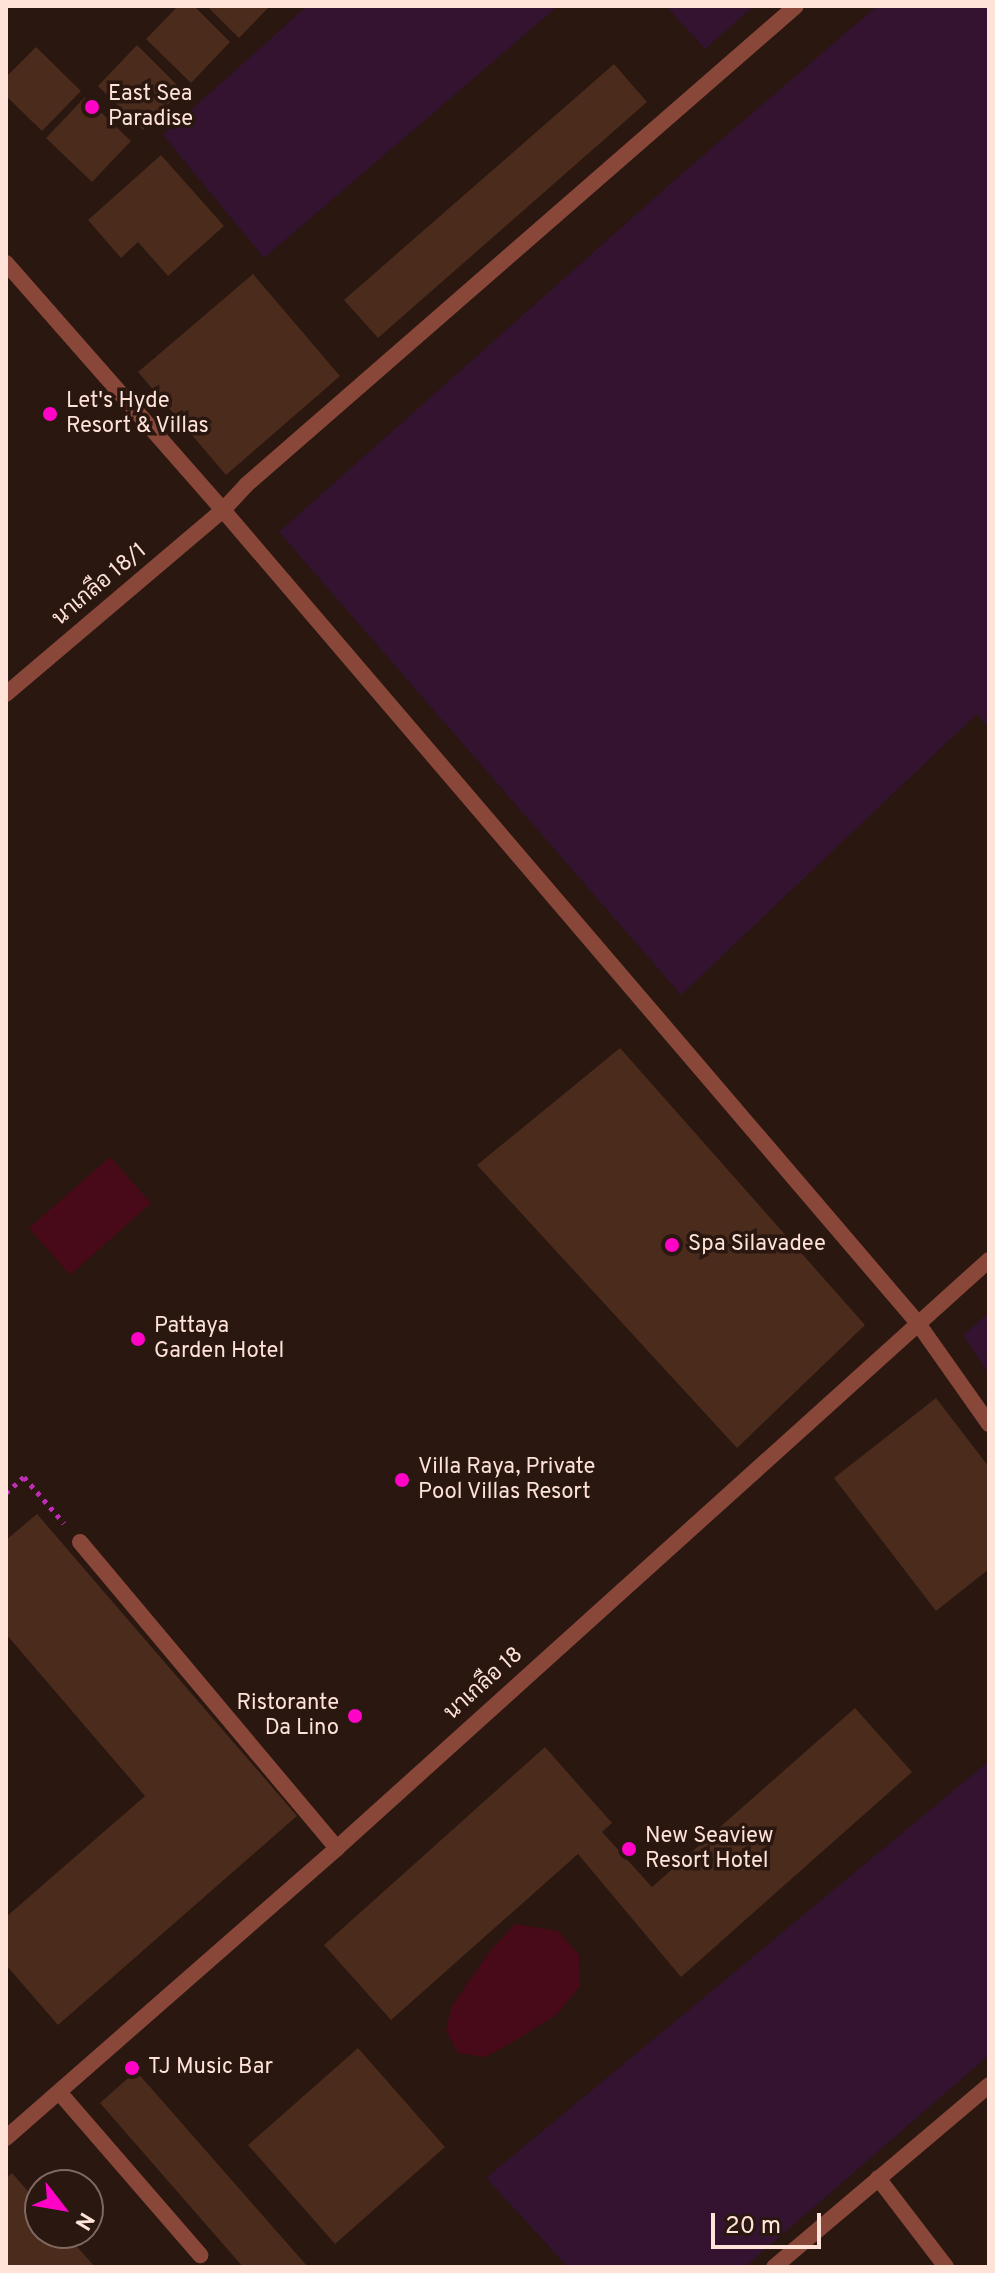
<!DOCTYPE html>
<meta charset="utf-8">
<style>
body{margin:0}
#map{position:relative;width:995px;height:2273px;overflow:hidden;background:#291710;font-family:Overpass,Sarabun,sans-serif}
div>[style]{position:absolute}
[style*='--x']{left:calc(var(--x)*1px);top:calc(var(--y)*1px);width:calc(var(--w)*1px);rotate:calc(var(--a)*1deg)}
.green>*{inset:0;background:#331330}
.water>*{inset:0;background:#480a19}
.building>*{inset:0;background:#4b2b1c}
.path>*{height:5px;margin-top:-2.5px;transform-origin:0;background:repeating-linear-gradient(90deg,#bd2eb4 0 4px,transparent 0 10px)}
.service>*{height:16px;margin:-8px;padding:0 8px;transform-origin:8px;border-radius:8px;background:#89473a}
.minor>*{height:16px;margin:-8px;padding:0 8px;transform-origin:8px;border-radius:8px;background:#89473a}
.dots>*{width:22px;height:22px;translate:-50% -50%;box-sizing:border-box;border:4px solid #291710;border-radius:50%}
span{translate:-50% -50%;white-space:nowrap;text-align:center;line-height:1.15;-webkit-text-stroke:7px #291710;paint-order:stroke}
.poi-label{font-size:22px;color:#ffe2d8}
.left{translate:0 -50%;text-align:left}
.right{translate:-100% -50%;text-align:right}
.street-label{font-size:22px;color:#ffe2d8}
.frame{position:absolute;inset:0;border:8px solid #ffe2d8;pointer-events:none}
.north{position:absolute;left:24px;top:2169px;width:80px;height:80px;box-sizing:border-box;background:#291710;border:2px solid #7f6860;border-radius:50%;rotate:121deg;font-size:22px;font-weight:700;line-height:32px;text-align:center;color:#ffe2d8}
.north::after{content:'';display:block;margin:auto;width:28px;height:36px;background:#ff04c6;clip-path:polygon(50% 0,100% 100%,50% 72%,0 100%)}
.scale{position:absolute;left:711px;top:2213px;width:110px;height:36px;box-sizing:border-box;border:4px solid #ffe2d8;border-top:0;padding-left:10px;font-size:24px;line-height:28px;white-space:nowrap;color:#ffe2d8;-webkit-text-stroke:6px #291710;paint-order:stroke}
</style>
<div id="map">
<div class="green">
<div style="clip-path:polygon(307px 6px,558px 6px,264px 258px,163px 135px)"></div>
<div style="clip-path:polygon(666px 6px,754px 6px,705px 49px)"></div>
<div style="clip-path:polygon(877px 6px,989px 6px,989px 728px,977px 714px,681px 995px,279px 532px,678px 177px)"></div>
<div style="clip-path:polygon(989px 1313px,989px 1374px,963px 1335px)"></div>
<div style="clip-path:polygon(989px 1761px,989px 2055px,745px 2267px,568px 2267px,486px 2178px)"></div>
</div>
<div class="water">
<div style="clip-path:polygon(110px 1157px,151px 1203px,70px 1275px,29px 1228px)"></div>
<div style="clip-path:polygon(515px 1924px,558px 1931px,579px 1955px,580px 1986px,557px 2014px,515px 2041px,485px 2057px,458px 2053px,446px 2030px,452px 2006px,490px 1951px)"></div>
</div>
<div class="building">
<div style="clip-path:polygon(178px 6px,194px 6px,230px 42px,191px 83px,146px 39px)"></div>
<div style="clip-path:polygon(207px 6px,270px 6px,239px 38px)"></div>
<div style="clip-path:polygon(137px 45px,182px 90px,143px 130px,98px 86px)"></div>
<div style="clip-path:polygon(36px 47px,81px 91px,42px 131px,6px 96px,6px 77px)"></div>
<div style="clip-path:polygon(614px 64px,647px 102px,378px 338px,344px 300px)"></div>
<div style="clip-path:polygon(85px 97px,131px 141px,92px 182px,46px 138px)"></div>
<div style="clip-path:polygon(161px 155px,224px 226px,168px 276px,138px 242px,121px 258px,88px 220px)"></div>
<div style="clip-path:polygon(253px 274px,340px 376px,226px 475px,138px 372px)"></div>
<div style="clip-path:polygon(620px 1048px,865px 1325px,737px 1448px,477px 1165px)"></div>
<div style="clip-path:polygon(936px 1398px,989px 1467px,989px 1569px,936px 1611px,834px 1478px)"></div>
<div style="clip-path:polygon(37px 1514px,297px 1816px,58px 2025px,6px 1965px,6px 1917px,145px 1796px,6px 1634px,6px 1540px)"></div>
<div style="clip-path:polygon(855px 1708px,912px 1772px,681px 1977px,578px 1854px,391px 2020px,324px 1945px,545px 1747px,612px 1823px,602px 1832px,652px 1887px)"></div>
<div style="clip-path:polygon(358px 2048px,445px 2147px,335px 2244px,248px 2145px)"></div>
<div style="clip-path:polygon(136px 2071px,308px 2267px,243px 2267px,100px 2103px)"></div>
<div style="clip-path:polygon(12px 2173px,40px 2205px,40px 2233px,65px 2233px,95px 2267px,6px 2267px,6px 2178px)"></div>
</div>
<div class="path">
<div style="--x:6;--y:1493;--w:24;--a:-42"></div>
<div style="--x:24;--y:1477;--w:61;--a:49"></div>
</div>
<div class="service">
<div style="--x:80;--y:1542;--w:400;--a:50"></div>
</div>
<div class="minor">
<div style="--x:6;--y:263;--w:329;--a:48.7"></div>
<div style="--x:223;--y:510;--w:1068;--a:49.48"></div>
<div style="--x:917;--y:1322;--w:125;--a:54.8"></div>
<div style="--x:6;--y:694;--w:285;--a:-40.3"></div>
<div style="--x:223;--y:510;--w:34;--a:-47"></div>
<div style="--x:246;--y:485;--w:729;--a:-41.05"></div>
<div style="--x:59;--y:2092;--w:216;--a:49.1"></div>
<div style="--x:6;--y:2138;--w:440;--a:-41.2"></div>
<div style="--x:337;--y:1848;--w:878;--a:-42.05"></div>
<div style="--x:878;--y:2178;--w:112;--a:52.6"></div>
<div style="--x:774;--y:2267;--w:282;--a:-40.2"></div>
</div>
<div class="dots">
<div style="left:92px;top:107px;background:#ff04c6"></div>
<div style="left:50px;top:414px;background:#ff04c6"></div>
<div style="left:672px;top:1245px;background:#ff04c6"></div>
<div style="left:138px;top:1339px;background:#ff04c6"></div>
<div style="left:402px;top:1480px;background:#ff04c6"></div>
<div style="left:355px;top:1716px;background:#ff04c6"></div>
<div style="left:629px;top:1849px;background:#ff04c6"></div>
<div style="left:132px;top:2068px;background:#ff04c6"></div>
</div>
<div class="poi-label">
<span class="left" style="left:108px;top:107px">East Sea<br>Paradise</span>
<span class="left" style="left:66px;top:414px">Let's Hyde<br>Resort &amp; Villas</span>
<span class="left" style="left:688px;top:1245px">Spa Silavadee</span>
<span class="left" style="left:154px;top:1339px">Pattaya<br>Garden Hotel</span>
<span class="left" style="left:418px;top:1480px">Villa Raya, Private<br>Pool Villas Resort</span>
<span class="right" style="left:339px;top:1716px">Ristorante<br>Da Lino</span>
<span class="left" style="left:645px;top:1849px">New Seaview<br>Resort Hotel</span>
<span class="left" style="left:148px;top:2068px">TJ Music Bar</span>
</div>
<div class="street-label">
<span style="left:100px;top:585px;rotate:-40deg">นาเกลือ 18/1</span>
<span style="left:484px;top:1684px;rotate:-42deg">นาเกลือ 18</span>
</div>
<div class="frame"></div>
<div class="north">N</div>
<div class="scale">20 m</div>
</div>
